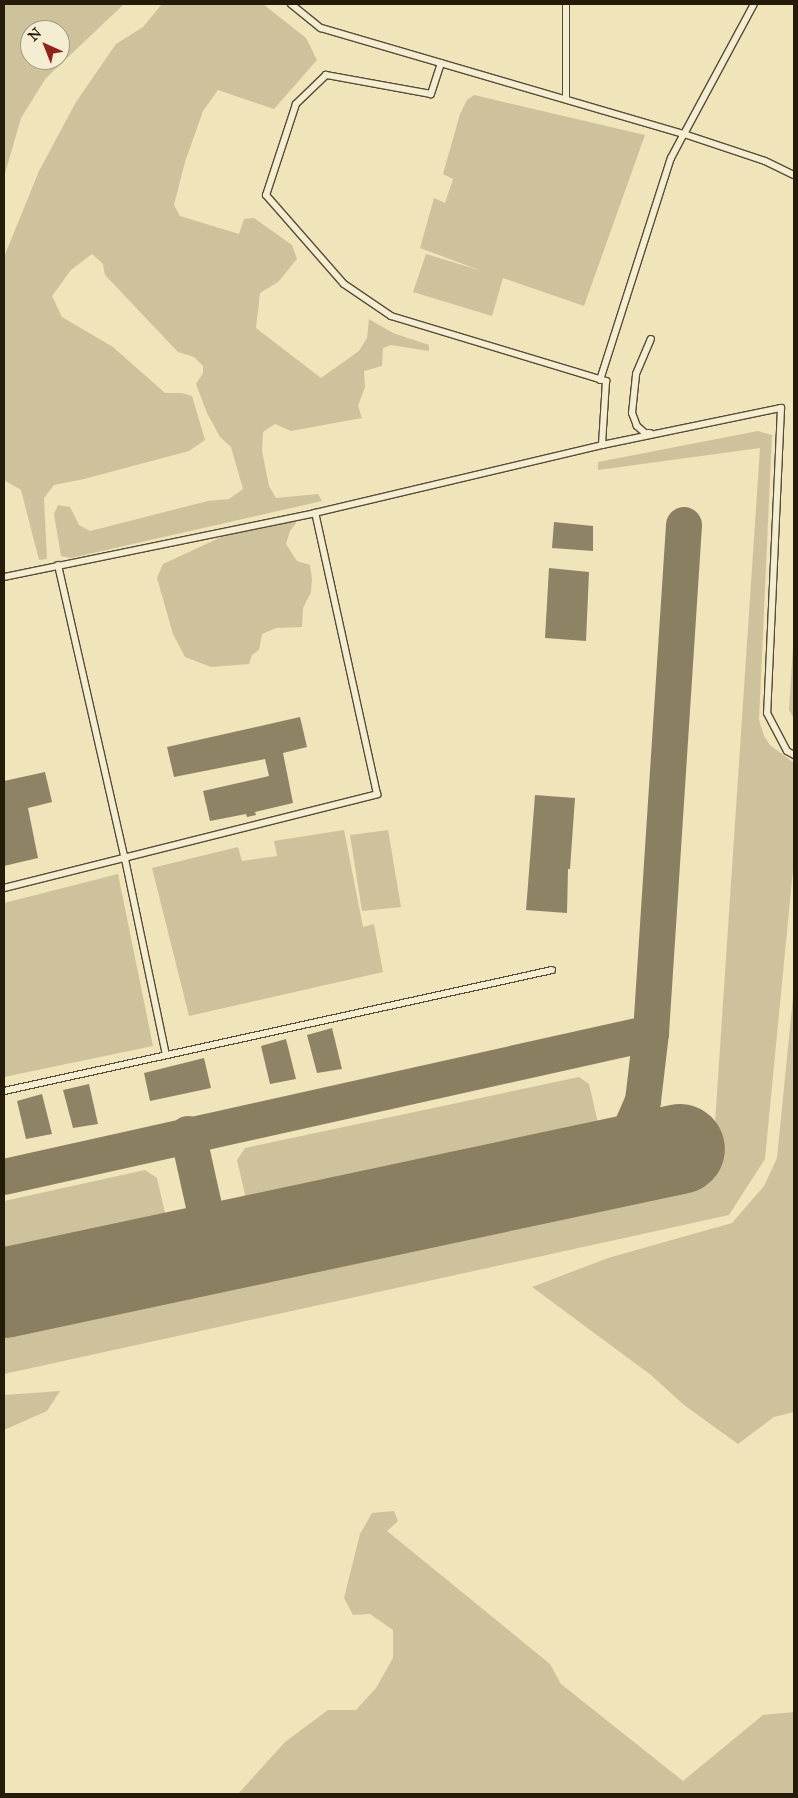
<!DOCTYPE html>
<style>
body{margin:0}
#map{position:relative;width:798px;height:1798px;overflow:hidden;background:#f0e4ba;font-family:"IM FELL Great Primer",serif}
div>[style]{position:absolute}
[style*='--x']{left:calc(var(--x)*1px);top:calc(var(--y)*1px);width:calc(var(--w)*1px);rotate:calc(var(--a)*1deg)}
.green>*{inset:0;background:#cec29c}
.taxiway>*{height:36px;margin:-18px;padding:0 18px;transform-origin:18px;border-radius:18px;background:#8b7f62}
.runway>*{height:90px;margin:-45px;padding:0 45px;transform-origin:45px;border-radius:45px;background:#8b7f62}
.building>*{inset:0;background:#8f8366}
.roads{filter:drop-shadow(1px 0 #584c37) drop-shadow(-1px 0 #584c37) drop-shadow(0 1px #584c37) drop-shadow(0 -1px #584c37)}
.lane>*{height:6px;margin:-3px;padding:0 3px;transform-origin:3px;border-radius:3px;background:#f5edd2}
span{translate:-50% -50%;white-space:nowrap;text-align:center;line-height:1.15;-webkit-text-stroke:4.5px #f5edd2;paint-order:stroke}
.frame{position:absolute;inset:0;border:5px solid #261a0b;pointer-events:none}
.north{position:absolute;left:20px;top:20px;width:50px;height:50px;box-sizing:border-box;background:#f5edd2;border:1px solid #a29982;border-radius:50%;rotate:316deg;font-size:14px;font-weight:700;line-height:20px;text-align:center;color:#261a0b}
.north::after{content:'';display:block;margin:auto;width:18px;height:22px;background:#8f2418;clip-path:polygon(50% 0,100% 100%,50% 72%,0 100%)}
</style>
<div id="map">
<div class="green">
<div style="clip-path:polygon(evenodd,4px 4px,124px 4px,46px 78px,21px 118px,4px 177px,4px 4px,30px 30px,60px 30px,60px 60px,30px 60px,30px 30px)"></div>
<div style="clip-path:polygon(162px 4px,263px 4px,306px 38px,317px 60px,274px 109px,218px 90px,203px 111px,185px 162px,174px 205px,180px 216px,239px 234px,244px 219px,254px 218px,292px 245px,297px 259px,278px 282px,260px 293px,256px 328px,321px 378px,359px 351px,367px 338px,369px 319px,393px 333px,429px 345px,429px 351px,391px 345px,383px 348px,382px 366px,364px 371px,365px 387px,358px 406px,362px 418px,291px 431px,275px 424px,263px 432px,262px 451px,269px 486px,276px 498px,318px 494px,322px 501px,71px 558px,61px 556px,54px 514px,58px 505px,70px 507px,79px 525px,90px 531px,208px 501px,229px 499px,243px 489px,231px 447px,220px 437px,207px 413px,196px 384px,203px 373px,203px 366px,194px 357px,178px 352px,105px 275px,103px 264px,92px 254px,71px 270px,52px 296px,62px 317px,113px 347px,165px 393px,182px 393px,192px 396px,205px 440px,189px 451px,84px 479px,54px 485px,44px 498px,47px 559px,39px 560px,21px 490px,4px 480px,4px 257px,39px 171px,76px 102px,116px 44px,143px 27px)"></div>
<div style="clip-path:polygon(474px 95px,645px 135px,584px 306px,503px 278px,492px 316px,413px 292px,426px 254px,482px 271px,420px 248px,434px 198px,445px 203px,453px 179px,443px 174px,460px 114px,467px 100px)"></div>
<div style="clip-path:polygon(758px 431px,772px 435px,759px 720px,764px 736px,770px 745px,794px 763px,794px 859px,765px 1159px,729px 1215px,4px 1374px,4px 1324px,712px 1168px,760px 448px,598px 470px,598px 462px)"></div>
<div style="clip-path:polygon(292px 517px,296px 523px,290px 531px,286px 544px,297px 561px,310px 565px,312px 579px,311px 592px,303px 608px,302px 627px,276px 628px,262px 634px,259px 650px,252px 655px,249px 664px,211px 667px,185px 657px,173px 634px,157px 578px,163px 564px,230px 533px)"></div>
<div style="clip-path:polygon(794px 632px,794px 719px,789px 710px)"></div>
<div style="clip-path:polygon(344px 830px,363px 927px,374px 924px,383px 972px,189px 1016px,152px 868px,238px 847px,242px 861px,277px 856px,274px 841px)"></div>
<div style="clip-path:polygon(388px 830px,401px 907px,362px 911px,350px 835px)"></div>
<div style="clip-path:polygon(118px 874px,153px 1046px,4px 1077px,4px 903px)"></div>
<div style="clip-path:polygon(794px 987px,794px 1412px,774px 1417px,738px 1444px,684px 1405px,651px 1375px,532px 1287px,608px 1258px,732px 1223px,764px 1186px,777px 1158px)"></div>
<div style="clip-path:polygon(579px 1077px,589px 1084px,598px 1123px,587px 1134px,256px 1206px,246px 1199px,237px 1160px,245px 1148px)"></div>
<div style="clip-path:polygon(145px 1170px,157px 1178px,166px 1217px,158px 1229px,4px 1262px,4px 1201px)"></div>
<div style="clip-path:polygon(60px 1391px,47px 1411px,4px 1430px,4px 1395px)"></div>
<div style="clip-path:polygon(394px 1511px,398px 1521px,387px 1531px,550px 1664px,561px 1684px,683px 1781px,763px 1715px,794px 1712px,794px 1794px,238px 1794px,285px 1742px,328px 1710px,356px 1710px,376px 1688px,393px 1658px,393px 1630px,370px 1614px,353px 1615px,344px 1598px,360px 1534px,372px 1513px)"></div>
</div>
<div class="taxiway">
<div style="--x:188;--y:1134;--w:116;--a:77.5"></div>
<div style="--x:616;--y:1163;--w:68;--a:-66.5"></div>
<div style="--x:643;--y:1101;--w:68;--a:-83.3"></div>
<div style="--x:651;--y:1033;--w:509;--a:-86.28"></div>
<div style="--x:4;--y:1177;--w:663;--a:-12.55"></div>
</div>
<div class="runway">
<div style="--x:4;--y:1293;--w:691;--a:-12.03"></div>
</div>
<div class="building">
<div style="clip-path:polygon(554px 522px,593px 526px,593px 551px,552px 548px)"></div>
<div style="clip-path:polygon(549px 568px,589px 572px,586px 641px,545px 638px)"></div>
<div style="clip-path:polygon(300px 717px,307px 747px,283px 753px,293px 803px,255px 812px,256px 815px,247px 817px,246px 814px,210px 821px,203px 791px,269px 776px,265px 759px,174px 777px,167px 747px)"></div>
<div style="clip-path:polygon(45px 772px,52px 802px,28px 808px,38px 858px,4px 866px,4px 781px)"></div>
<div style="clip-path:polygon(535px 795px,575px 798px,570px 869px,568px 869px,567px 913px,526px 910px)"></div>
<div style="clip-path:polygon(332px 1028px,342px 1069px,317px 1073px,307px 1035px)"></div>
<div style="clip-path:polygon(286px 1039px,296px 1079px,270px 1084px,261px 1046px)"></div>
<div style="clip-path:polygon(204px 1058px,211px 1088px,150px 1101px,144px 1073px)"></div>
<div style="clip-path:polygon(89px 1084px,98px 1124px,73px 1128px,63px 1090px)"></div>
<div style="clip-path:polygon(42px 1094px,52px 1134px,26px 1139px,17px 1101px)"></div>
</div>
<div class="roads">
<div class="lane">
<div style="--x:291;--y:4;--w:38;--a:39"></div>
<div style="--x:321;--y:28;--w:378;--a:16.3"></div>
<div style="--x:684;--y:134;--w:148;--a:-61.7"></div>
<div style="--x:441;--y:63;--w:33;--a:108"></div>
<div style="--x:431;--y:94;--w:107;--a:-169.7"></div>
<div style="--x:326;--y:75;--w:42;--a:136"></div>
<div style="--x:296;--y:104;--w:96;--a:108.2"></div>
<div style="--x:266;--y:195;--w:118;--a:48.8"></div>
<div style="--x:344;--y:284;--w:57;--a:34.2"></div>
<div style="--x:391;--y:316;--w:225;--a:16.8"></div>
<div style="--x:606;--y:381;--w:64;--a:93.6"></div>
<div style="--x:602;--y:445;--w:183;--a:-11.7"></div>
<div style="--x:781;--y:408;--w:305;--a:92.6"></div>
<div style="--x:767;--y:713;--w:43;--a:62.2"></div>
<div style="--x:787;--y:751;--w:8;--a:30"></div>
<div style="--x:566;--y:99;--w:95;--a:-90"></div>
<div style="--x:600;--y:380;--w:233;--a:-72.3"></div>
<div style="--x:671;--y:158;--w:27;--a:-62"></div>
<div style="--x:684;--y:134;--w:85;--a:18.4"></div>
<div style="--x:765;--y:161;--w:32;--a:26"></div>
<div style="--x:650;--y:433;--w:5;--a:180"></div>
<div style="--x:645;--y:433;--w:11;--a:-139"></div>
<div style="--x:637;--y:426;--w:14;--a:-111"></div>
<div style="--x:632;--y:413;--w:39;--a:-84"></div>
<div style="--x:636;--y:374;--w:38;--a:-67"></div>
<div style="--x:58;--y:565;--w:302;--a:77.2"></div>
<div style="--x:125;--y:859;--w:200;--a:78.2"></div>
<div style="--x:4;--y:577;--w:318;--a:-11.6"></div>
<div style="--x:315;--y:513;--w:295;--a:-13.3"></div>
<div style="--x:4;--y:888;--w:385;--a:-14.1"></div>
<div style="--x:377;--y:794;--w:288;--a:-102.4"></div>
<div style="--x:4;--y:1091;--w:561;--a:-12.45"></div>
</div>
</div>
<div class="frame"></div>
<div class="north">N</div>
</div>
